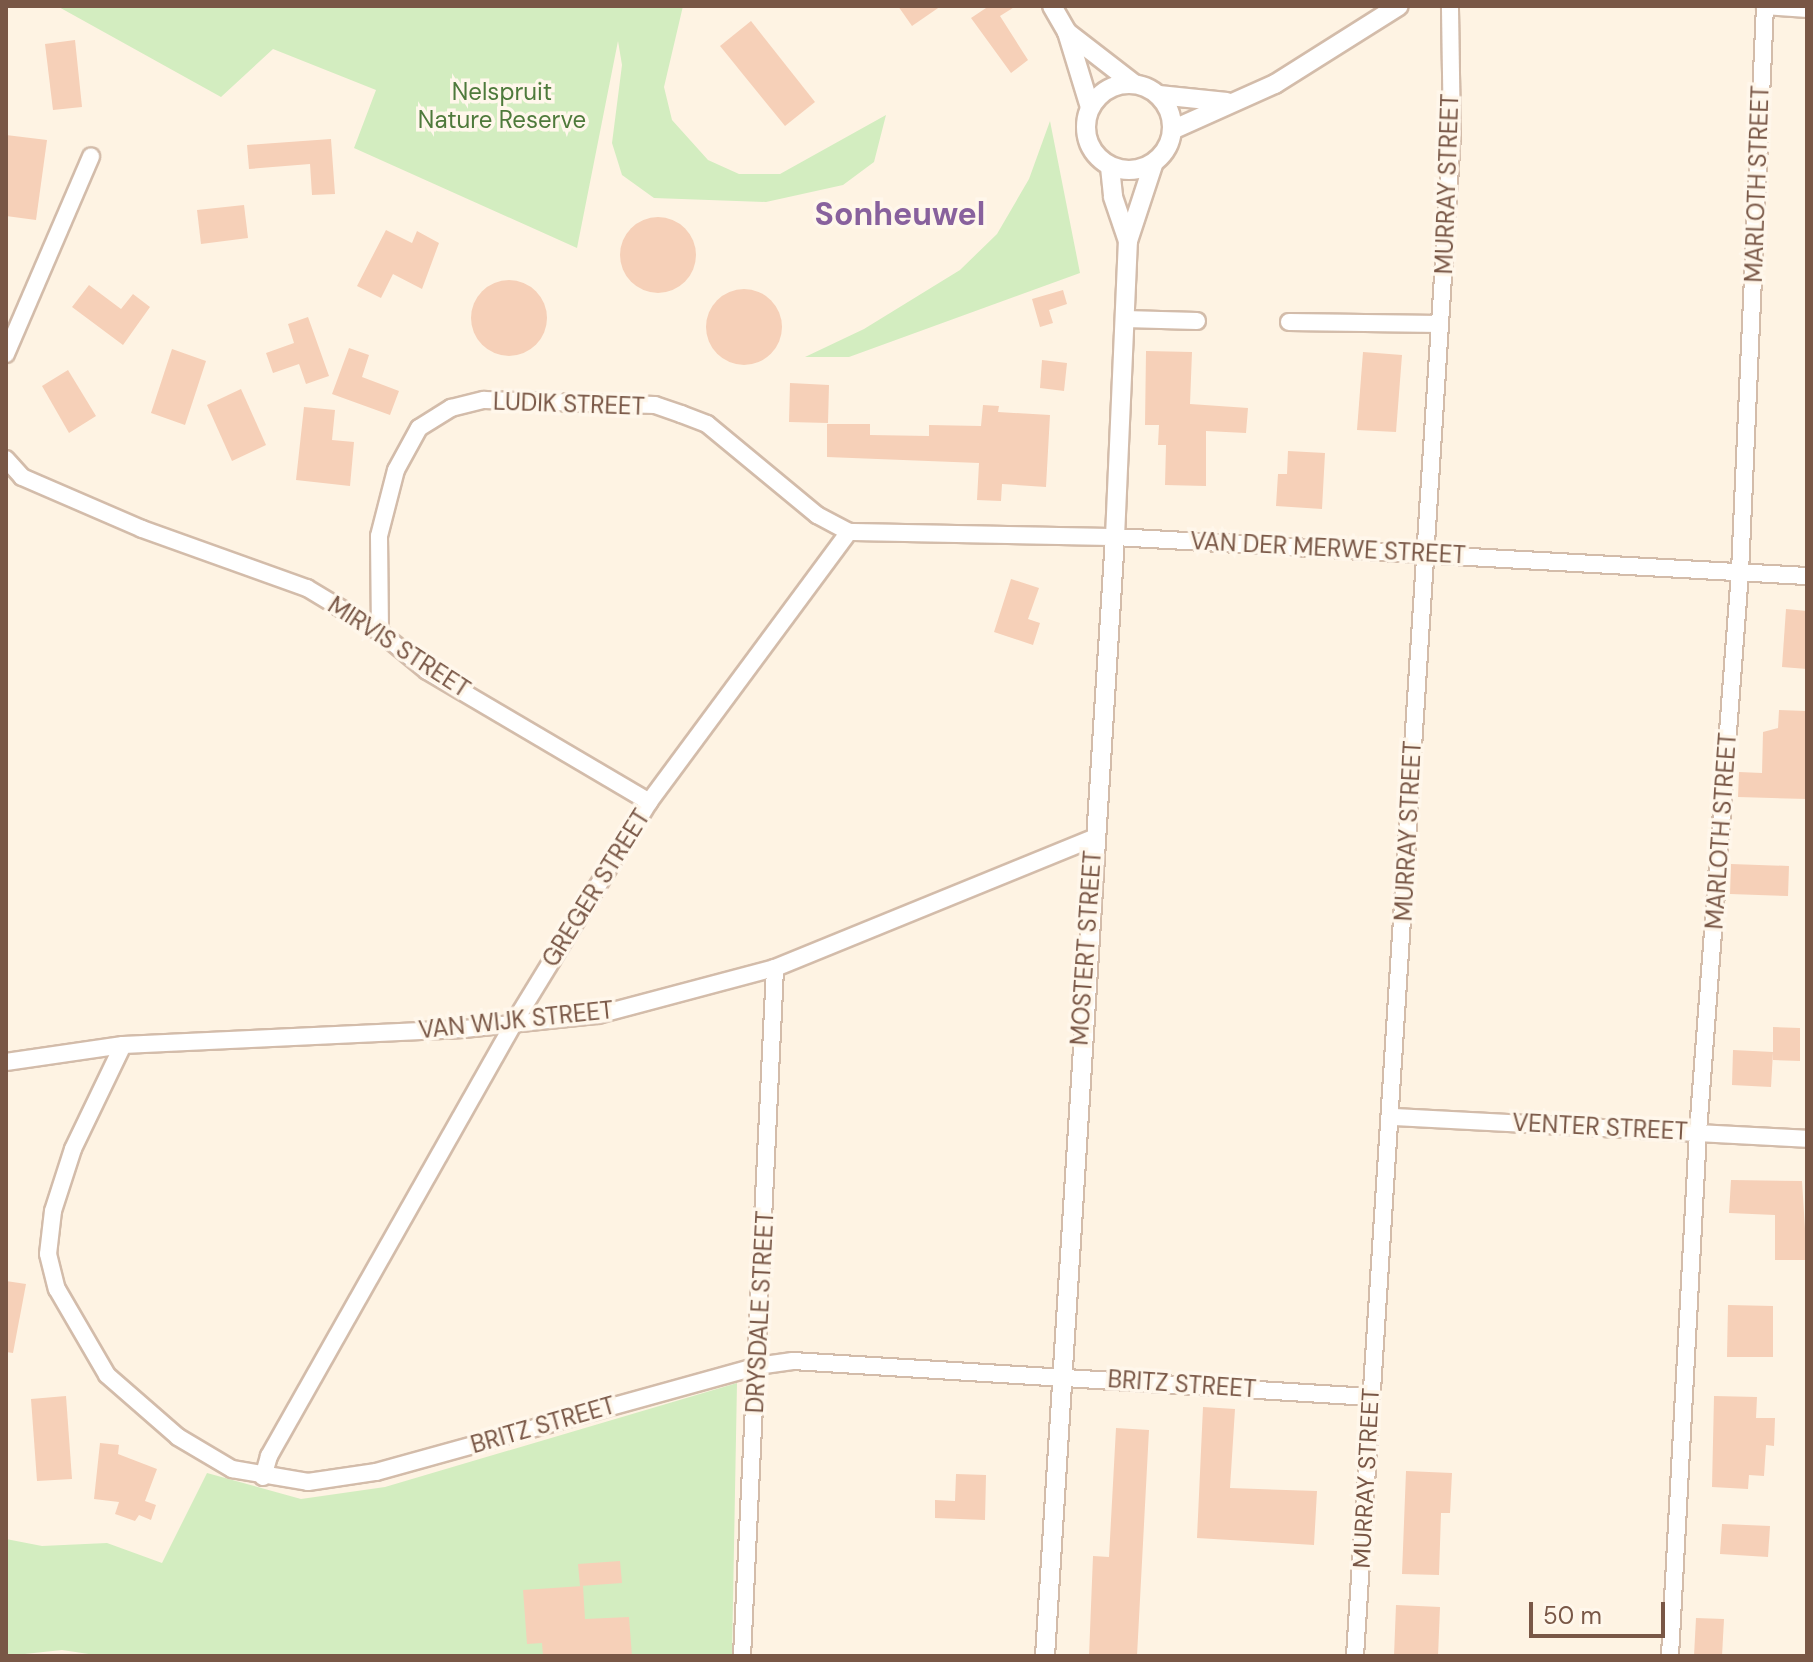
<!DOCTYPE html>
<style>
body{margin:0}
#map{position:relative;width:1813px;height:1662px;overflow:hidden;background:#fef3e3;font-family:"DM Sans",sans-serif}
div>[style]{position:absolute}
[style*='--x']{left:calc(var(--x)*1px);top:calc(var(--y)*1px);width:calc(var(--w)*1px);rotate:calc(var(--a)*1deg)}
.green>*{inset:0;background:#d3edc0}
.building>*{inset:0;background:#f6d0b8}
.round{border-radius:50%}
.roads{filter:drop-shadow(2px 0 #d3bcaa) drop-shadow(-2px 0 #d3bcaa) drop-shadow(0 2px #d3bcaa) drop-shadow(0 -2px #d3bcaa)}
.minor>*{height:16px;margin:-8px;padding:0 8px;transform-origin:8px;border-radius:8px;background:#fff}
.tertiary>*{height:18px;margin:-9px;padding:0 9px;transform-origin:9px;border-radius:9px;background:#fff}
.tertiary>.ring{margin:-9px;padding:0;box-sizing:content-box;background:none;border:18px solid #fff;border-radius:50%}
span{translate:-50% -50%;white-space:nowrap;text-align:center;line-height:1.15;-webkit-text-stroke:7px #fff7eb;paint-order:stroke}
.park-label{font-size:24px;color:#4e7a3b}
.street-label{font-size:24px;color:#795746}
.district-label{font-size:32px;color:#88619d;font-weight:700}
.frame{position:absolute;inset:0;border:8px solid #795746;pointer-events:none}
.scale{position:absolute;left:1529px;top:1602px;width:136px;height:36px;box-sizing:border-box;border:4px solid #795746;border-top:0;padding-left:10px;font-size:24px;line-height:28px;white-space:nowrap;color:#795746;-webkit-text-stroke:6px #fff7eb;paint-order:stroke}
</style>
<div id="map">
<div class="green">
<div style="clip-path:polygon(57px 6px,683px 6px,664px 87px,672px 120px,708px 160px,739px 174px,780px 174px,886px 115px,874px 162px,843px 185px,766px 202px,654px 198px,622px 175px,612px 143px,622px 65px,618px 41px,577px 248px,354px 148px,376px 90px,273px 49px,221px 97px)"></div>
<div style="clip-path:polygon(1050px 121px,1080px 273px,849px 357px,805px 357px,864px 329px,960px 270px,997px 234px,1029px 179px)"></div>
<div style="clip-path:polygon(737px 1383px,732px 1656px,102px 1656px,62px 1650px,6px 1656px,6px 1539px,42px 1546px,107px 1543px,162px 1563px,207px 1473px,301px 1499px,385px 1487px)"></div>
</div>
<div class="building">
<div style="clip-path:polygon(898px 6px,941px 6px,912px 26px)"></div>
<div style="clip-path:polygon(989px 6px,1016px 6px,1000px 16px,1028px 60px,1011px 73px,971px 18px)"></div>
<div style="clip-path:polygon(751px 21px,815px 102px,785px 126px,720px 46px)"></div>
<div style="clip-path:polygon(75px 40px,82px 107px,53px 110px,45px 44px)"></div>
<div style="clip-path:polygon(6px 135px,47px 140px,36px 220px,6px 216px)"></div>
<div style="clip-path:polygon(331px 139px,335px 194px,312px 195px,310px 164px,249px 169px,247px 145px)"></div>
<div style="clip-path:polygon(244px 205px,248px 238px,201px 244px,197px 210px)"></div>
<div class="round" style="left:620px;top:217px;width:76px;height:76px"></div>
<div style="clip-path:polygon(386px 230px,412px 243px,417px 231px,439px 243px,422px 289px,393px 274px,381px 298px,357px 286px)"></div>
<div class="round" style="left:471px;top:280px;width:76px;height:76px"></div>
<div style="clip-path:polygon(89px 285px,121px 309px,133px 294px,150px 307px,123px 345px,72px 307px)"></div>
<div class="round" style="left:706px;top:289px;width:76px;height:76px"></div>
<div style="clip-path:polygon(1063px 290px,1067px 304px,1049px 310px,1053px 323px,1040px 327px,1032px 299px)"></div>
<div style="clip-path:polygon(308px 317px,329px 376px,306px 384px,299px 364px,273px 373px,266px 353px,294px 343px,288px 324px)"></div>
<div style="clip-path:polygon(349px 348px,369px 355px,362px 377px,399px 391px,390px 415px,332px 394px)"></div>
<div style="clip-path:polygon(172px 349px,206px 361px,185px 425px,151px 413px)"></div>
<div style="clip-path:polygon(1146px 351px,1192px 352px,1190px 404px,1248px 408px,1246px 433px,1206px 431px,1206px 486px,1165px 485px,1166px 445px,1158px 445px,1159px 425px,1145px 425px)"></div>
<div style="clip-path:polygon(1363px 352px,1402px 355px,1396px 432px,1357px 430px)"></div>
<div style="clip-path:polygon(1042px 360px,1067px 363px,1064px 391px,1040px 388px)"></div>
<div style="clip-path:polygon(68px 370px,96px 416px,69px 433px,42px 386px)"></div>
<div style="clip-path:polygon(790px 383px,829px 385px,828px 423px,789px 422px)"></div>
<div style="clip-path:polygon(241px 389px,266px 445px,232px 461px,207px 405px)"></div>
<div style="clip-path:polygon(983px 405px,999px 406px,998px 412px,1050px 415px,1046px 487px,1002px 484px,1001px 501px,977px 500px,979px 463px,827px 457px,827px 424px,870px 424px,870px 435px,929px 436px,929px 425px,981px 426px)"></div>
<div style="clip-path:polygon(304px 407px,335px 410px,332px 440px,354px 442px,350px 486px,296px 480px)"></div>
<div style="clip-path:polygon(1288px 451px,1325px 453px,1322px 509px,1276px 506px,1278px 474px,1287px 474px)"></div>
<div style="clip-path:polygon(1011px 579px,1039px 588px,1028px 619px,1040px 623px,1033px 645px,994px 632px)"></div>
<div style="clip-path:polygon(1786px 609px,1807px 611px,1807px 669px,1782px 667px)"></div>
<div style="clip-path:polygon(1779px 710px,1806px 711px,1807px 799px,1738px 797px,1739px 772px,1762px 773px,1763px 732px,1778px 728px)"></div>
<div style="clip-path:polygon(1731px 864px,1789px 866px,1788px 896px,1730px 894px)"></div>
<div style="clip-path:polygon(1773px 1027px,1800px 1028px,1800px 1061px,1773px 1060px)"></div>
<div style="clip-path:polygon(1733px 1050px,1773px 1052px,1771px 1087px,1732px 1085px)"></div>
<div style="clip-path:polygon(1731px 1180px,1802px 1181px,1807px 1260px,1775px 1260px,1775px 1215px,1729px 1213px)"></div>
<div style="clip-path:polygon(6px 1281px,26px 1284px,13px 1353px,6px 1352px)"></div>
<div style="clip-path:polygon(1728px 1305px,1773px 1306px,1773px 1357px,1727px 1357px)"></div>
<div style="clip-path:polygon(66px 1396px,72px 1479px,37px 1481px,31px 1399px)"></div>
<div style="clip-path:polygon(1714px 1396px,1757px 1397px,1756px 1418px,1775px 1418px,1774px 1446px,1766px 1445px,1764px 1476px,1749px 1475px,1748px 1489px,1712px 1487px)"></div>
<div style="clip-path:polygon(1203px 1407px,1235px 1409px,1230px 1488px,1317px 1491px,1314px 1545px,1197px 1538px)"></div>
<div style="clip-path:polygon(1116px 1428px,1149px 1430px,1137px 1656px,1089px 1656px,1093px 1556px,1109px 1557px)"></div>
<div style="clip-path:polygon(100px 1443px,119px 1445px,118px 1454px,157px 1469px,145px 1501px,156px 1505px,151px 1520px,139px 1515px,135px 1521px,115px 1514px,119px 1502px,94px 1499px)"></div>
<div style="clip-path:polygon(1406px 1471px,1452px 1473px,1450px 1513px,1441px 1513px,1439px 1575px,1402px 1574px)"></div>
<div style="clip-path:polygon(956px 1474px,986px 1475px,985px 1520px,935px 1518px,935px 1500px,955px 1501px)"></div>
<div style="clip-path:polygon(1722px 1524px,1770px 1526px,1768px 1557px,1720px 1554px)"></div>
<div style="clip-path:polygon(620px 1561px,622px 1583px,580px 1586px,578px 1564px)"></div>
<div style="clip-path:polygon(583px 1586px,585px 1619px,629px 1617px,632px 1656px,543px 1656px,542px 1643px,527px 1644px,523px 1590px)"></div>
<div style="clip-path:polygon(1396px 1605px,1440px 1607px,1438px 1656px,1394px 1656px)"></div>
<div style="clip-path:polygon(1696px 1618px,1724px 1619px,1722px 1656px,1694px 1656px)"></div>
</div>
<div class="roads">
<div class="minor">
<div style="--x:1765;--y:6;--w:42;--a:4.1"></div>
<div style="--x:1125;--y:319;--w:72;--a:1.6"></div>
<div style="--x:1289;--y:322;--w:151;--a:0.8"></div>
<div style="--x:6;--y:354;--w:215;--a:-66.7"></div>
<div style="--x:6;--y:459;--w:24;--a:48"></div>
<div style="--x:22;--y:477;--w:131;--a:23.4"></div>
<div style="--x:142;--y:529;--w:175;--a:19.7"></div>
<div style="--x:307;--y:588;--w:85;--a:31.1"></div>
<div style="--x:380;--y:632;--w:61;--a:39.7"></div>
<div style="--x:427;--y:671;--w:258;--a:30.5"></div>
<div style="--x:380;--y:632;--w:96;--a:-90.6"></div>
<div style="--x:379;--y:536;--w:68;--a:-75.6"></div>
<div style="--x:396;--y:470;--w:48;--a:-61.3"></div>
<div style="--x:419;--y:428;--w:38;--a:-32"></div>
<div style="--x:451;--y:408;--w:34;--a:-14"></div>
<div style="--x:484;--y:400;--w:171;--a:1.7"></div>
<div style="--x:655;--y:405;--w:28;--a:19"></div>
<div style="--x:681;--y:414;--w:28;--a:21"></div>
<div style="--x:707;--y:424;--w:143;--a:39.6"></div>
<div style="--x:817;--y:515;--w:36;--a:28"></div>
<div style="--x:849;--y:532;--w:266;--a:1.1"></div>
<div style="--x:1115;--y:537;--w:693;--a:3.23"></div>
<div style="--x:123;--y:1045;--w:115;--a:115.7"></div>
<div style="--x:73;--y:1149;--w:65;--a:107.9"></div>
<div style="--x:53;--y:1211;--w:43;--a:96.6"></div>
<div style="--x:48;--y:1254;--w:36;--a:76"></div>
<div style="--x:57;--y:1289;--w:99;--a:59.8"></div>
<div style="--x:107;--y:1375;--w:94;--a:41.1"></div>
<div style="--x:178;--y:1437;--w:63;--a:30.7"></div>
<div style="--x:232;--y:1469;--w:77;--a:9.7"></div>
<div style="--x:308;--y:1482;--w:69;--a:-8.4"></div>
<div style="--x:376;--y:1472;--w:395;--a:-15.5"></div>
<div style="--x:757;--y:1366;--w:36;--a:-8"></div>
<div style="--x:793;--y:1361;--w:578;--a:3.57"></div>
<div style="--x:6;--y:1062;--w:118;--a:-8.3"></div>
<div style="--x:123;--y:1045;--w:341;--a:-2.7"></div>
<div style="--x:464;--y:1029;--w:135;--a:-6"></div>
<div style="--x:598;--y:1015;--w:183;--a:-14.9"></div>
<div style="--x:775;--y:968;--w:344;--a:-22.2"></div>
<div style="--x:1393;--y:1117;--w:415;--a:3"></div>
<div style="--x:263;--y:1477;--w:22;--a:-74"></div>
<div style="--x:269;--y:1456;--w:496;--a:-60.5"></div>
<div style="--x:513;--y:1024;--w:260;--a:-58.5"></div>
<div style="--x:649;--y:802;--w:336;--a:-53.5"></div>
<div style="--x:742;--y:1656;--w:689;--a:-87.25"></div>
<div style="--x:1355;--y:1656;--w:1522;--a:-86.35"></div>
<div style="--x:1452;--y:137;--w:131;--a:-90.9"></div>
<div style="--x:1670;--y:1656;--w:525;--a:-86.94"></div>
<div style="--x:1698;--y:1132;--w:562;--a:-85.71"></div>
<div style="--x:1740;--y:572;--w:567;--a:-87.47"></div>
</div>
<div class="tertiary">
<div style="--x:1052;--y:6;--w:30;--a:60"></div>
<div style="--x:1067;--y:32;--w:78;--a:73"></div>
<div style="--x:1067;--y:32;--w:83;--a:37.7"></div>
<div class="ring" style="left:1086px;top:84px;width:68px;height:68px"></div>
<div style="--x:1159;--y:95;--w:68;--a:5.9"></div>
<div style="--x:1172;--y:130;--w:113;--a:-24.1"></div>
<div style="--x:1275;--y:84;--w:146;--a:-32.2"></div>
<div style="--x:1110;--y:167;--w:30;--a:84"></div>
<div style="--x:1113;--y:197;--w:46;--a:71.2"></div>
<div style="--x:1045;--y:1656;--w:1121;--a:-86.42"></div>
<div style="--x:1115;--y:537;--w:296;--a:-87.5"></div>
<div style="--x:1128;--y:241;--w:80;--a:-71.8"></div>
</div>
</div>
<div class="park-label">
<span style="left:502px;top:106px">Nelspruit<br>Nature Reserve</span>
</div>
<div class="street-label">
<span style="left:1447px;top:184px;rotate:-88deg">MURRAY STREET</span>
<span style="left:1757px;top:184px;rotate:-88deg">MARLOTH STREET</span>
<span style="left:569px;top:404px;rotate:2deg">LUDIK STREET</span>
<span style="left:1328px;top:548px;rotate:3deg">VAN DER MERWE STREET</span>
<span style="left:399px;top:647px;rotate:33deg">MIRVIS STREET</span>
<span style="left:1408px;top:831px;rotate:-87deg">MURRAY STREET</span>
<span style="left:1721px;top:831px;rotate:-86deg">MARLOTH STREET</span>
<span style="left:596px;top:888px;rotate:-58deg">GREGER STREET</span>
<span style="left:1086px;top:948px;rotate:-86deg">MOSTERT STREET</span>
<span style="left:516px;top:1020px;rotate:-6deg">VAN WIJK STREET</span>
<span style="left:1600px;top:1127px;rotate:3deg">VENTER STREET</span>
<span style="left:760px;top:1312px;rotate:-87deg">DRYSDALE STREET</span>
<span style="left:1182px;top:1384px;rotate:4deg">BRITZ STREET</span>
<span style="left:543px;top:1425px;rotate:-16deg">BRITZ STREET</span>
<span style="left:1366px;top:1478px;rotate:-87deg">MURRAY STREET</span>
</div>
<div class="district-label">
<span style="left:900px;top:214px">Sonheuwel</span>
</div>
<div class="frame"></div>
<div class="scale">50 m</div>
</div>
